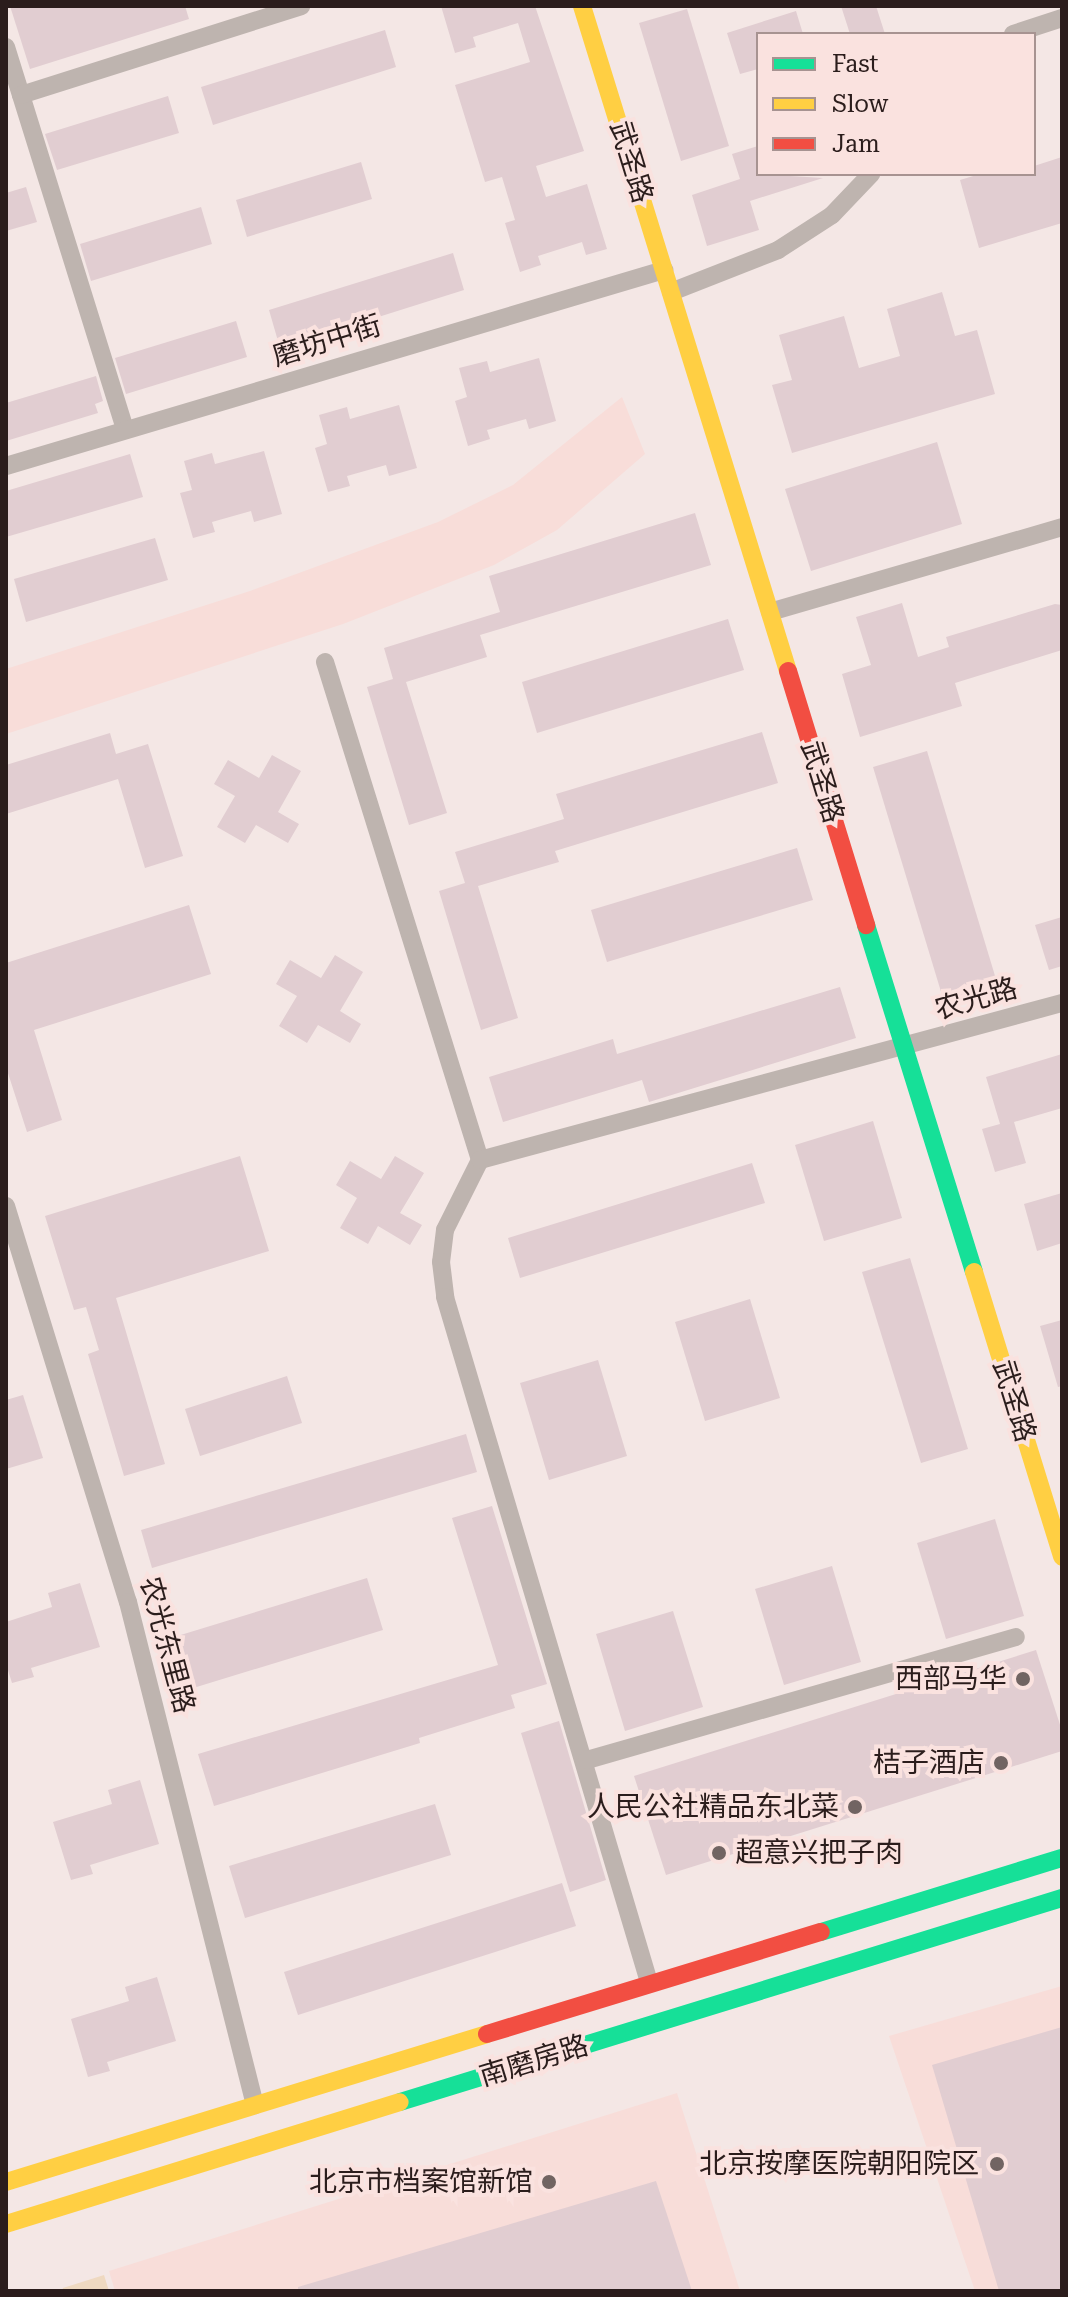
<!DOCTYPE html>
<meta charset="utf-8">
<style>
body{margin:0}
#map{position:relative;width:1068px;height:2297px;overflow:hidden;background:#f4e7e5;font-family:"Roboto Serif","Noto Sans SC",serif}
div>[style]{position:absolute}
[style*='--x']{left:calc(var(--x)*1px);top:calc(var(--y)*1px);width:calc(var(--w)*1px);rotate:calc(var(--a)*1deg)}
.built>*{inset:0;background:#f8ddd9}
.green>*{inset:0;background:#efd9c1}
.building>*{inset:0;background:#e1cdd1}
.street>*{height:18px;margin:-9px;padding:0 9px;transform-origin:9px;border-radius:9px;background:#beb4af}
.fast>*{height:18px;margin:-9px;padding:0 9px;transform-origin:9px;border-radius:9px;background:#16e098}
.slow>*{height:18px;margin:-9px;padding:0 9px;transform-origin:9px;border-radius:9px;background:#ffcf43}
.jam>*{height:18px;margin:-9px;padding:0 9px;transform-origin:9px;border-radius:9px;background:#f24e42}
.dots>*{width:22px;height:22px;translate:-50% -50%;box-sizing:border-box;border:4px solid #fae2df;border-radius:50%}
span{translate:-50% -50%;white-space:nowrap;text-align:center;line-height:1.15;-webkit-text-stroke:8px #fae2df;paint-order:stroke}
.street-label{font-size:28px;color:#2b1d1c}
.poi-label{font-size:28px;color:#2b1d1c}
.right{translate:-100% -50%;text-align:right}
.left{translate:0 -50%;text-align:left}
.frame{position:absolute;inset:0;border:8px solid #2b1d1c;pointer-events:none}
.legend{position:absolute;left:756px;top:32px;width:280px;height:144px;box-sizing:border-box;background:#fae2df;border:2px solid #a79391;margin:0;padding:10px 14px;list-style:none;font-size:24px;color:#2b1d1c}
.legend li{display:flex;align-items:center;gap:16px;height:40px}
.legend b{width:40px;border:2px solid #a79391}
</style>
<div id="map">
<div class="built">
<div style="clip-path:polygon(622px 397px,645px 454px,557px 530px,494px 565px,343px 624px,6px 734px,6px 669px,250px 591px,438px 522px,513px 485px)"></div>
<div style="clip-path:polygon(1062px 1986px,1062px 2291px,975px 2291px,889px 2036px)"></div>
<div style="clip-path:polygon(677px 2093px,740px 2291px,115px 2291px,109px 2271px)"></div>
</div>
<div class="green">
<div style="clip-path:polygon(104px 2275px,109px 2291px,62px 2291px,63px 2288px)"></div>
</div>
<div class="building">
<div style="clip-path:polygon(10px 6px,185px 6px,189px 19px,30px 69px)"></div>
<div style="clip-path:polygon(441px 6px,535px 6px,584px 151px,536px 166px,546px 197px,587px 184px,607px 249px,586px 255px,582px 242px,538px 256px,541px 265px,520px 272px,505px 223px,515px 220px,502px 177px,485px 182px,455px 85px,530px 62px,518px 23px,473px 37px,476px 47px,455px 53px)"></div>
<div style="clip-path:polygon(841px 6px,876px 6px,885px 34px,850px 34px)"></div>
<div style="clip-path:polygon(687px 9px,729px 146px,681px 161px,639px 23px)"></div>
<div style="clip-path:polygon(796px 11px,803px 34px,758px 34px,758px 69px,740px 74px,727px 33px)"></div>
<div style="clip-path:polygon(385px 30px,396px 67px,213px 125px,201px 87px)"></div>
<div style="clip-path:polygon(168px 96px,179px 133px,57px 170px,45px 134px)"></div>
<div style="clip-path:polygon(758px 146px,758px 174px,823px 178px,750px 201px,759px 230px,707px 246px,692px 195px,740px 179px,732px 154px)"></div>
<div style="clip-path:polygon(1062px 157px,1062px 223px,979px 248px,960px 180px,980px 174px,1034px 174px,1034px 166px)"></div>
<div style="clip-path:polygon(361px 162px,372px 199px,247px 237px,236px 200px)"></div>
<div style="clip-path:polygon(26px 187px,37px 222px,6px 231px,6px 193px)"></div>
<div style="clip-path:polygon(201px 207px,212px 244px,91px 281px,80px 244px)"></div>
<div style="clip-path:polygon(453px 253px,464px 290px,280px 348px,269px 310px)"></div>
<div style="clip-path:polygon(942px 292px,955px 336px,977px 330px,995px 394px,792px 453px,772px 385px,792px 380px,779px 335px,844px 316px,859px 368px,900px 356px,887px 309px)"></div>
<div style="clip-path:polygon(236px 321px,247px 357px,126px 394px,115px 358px)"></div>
<div style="clip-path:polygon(539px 358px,556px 421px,529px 429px,526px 419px,487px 430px,490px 439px,468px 446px,455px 401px,467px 397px,459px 368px,487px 361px,490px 372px)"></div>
<div style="clip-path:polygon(96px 376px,103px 401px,95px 404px,98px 413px,6px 441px,6px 403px)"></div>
<div style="clip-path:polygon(399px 405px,417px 468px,389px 476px,386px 465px,347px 476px,350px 486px,328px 492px,315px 448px,327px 444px,319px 415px,347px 407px,350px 419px)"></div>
<div style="clip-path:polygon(937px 442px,962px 524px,811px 571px,785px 489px)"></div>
<div style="clip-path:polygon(264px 451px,282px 514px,254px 522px,251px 511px,212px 522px,215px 532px,193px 538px,180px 493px,192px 490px,184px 461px,212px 453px,215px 464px)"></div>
<div style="clip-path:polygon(130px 454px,143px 497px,6px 537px,6px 491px)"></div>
<div style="clip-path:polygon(695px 513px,711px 565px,480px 635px,487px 657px,406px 682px,447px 813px,409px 825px,367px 687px,393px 679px,384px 648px,500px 612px,489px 576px)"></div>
<div style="clip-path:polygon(155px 538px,168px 580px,26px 622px,14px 579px)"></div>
<div style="clip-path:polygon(902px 603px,918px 657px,949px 647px,946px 637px,1055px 604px,1062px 605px,1062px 650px,955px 683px,962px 706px,860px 737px,842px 674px,871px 665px,856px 617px)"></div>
<div style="clip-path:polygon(728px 619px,744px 670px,537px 733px,522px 682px)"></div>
<div style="clip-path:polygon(762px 732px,778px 783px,555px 851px,559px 862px,478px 886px,518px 1018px,481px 1030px,439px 891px,465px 883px,455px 852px,564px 819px,556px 794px)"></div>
<div style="clip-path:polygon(110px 733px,116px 754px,148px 744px,183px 856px,145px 868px,118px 779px,6px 814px,6px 765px)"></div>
<div style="clip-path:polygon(927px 751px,999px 989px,945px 1005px,873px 767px)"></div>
<div style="clip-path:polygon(272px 755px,301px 771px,278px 812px,299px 824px,288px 843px,256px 825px,245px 843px,217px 827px,235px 796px,214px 784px,228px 760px,259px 778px)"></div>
<div style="clip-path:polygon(797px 848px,813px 900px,607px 962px,591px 910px)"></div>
<div style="clip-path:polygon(189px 905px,211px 974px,34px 1030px,62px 1120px,27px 1132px,6px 1067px,6px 963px)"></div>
<div style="clip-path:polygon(1062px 917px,1062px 966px,1049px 970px,1035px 925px)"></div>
<div style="clip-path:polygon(335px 955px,363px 972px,340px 1011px,361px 1024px,350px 1043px,318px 1025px,307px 1043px,279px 1026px,297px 996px,276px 984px,290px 960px,321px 978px)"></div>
<div style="clip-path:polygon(840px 987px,856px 1038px,649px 1102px,642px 1080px,503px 1122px,489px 1077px,613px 1039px,617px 1054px)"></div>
<div style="clip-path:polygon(1062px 1054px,1062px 1108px,1014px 1122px,1026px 1163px,995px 1172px,982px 1129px,1000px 1124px,986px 1077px)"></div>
<div style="clip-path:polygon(873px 1121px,902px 1218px,824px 1241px,795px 1145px)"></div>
<div style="clip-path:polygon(240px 1156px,269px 1251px,116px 1298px,165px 1464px,124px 1476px,88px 1354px,99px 1350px,86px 1307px,74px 1310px,45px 1216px)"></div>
<div style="clip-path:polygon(395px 1156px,424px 1173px,400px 1213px,422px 1225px,410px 1245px,378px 1226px,368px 1244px,340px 1228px,357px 1198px,336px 1185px,350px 1161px,381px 1179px)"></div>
<div style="clip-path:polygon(752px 1163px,765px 1203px,520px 1278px,508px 1238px)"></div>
<div style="clip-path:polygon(1062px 1193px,1062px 1243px,1037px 1251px,1024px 1204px)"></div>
<div style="clip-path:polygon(910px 1258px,968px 1449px,921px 1463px,862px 1272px)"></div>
<div style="clip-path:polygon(750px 1299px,780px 1398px,705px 1421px,675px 1322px)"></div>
<div style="clip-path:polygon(1062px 1320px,1062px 1386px,1058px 1387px,1040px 1326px)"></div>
<div style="clip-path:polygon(598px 1360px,627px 1456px,549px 1480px,520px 1383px)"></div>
<div style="clip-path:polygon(287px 1376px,302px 1423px,200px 1456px,185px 1409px)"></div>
<div style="clip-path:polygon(23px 1395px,43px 1458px,6px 1469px,6px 1400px)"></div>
<div style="clip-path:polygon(466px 1434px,477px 1472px,152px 1568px,141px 1530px)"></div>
<div style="clip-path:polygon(492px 1506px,547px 1684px,511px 1695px,515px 1708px,419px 1738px,420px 1743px,214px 1806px,198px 1754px,498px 1665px,452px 1518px)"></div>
<div style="clip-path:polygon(995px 1519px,1024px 1616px,946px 1639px,917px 1543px)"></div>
<div style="clip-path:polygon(832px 1566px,861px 1662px,784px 1685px,755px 1589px)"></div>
<div style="clip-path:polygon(367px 1578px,383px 1630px,177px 1693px,161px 1641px)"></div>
<div style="clip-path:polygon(80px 1583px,100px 1647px,31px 1668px,34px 1677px,12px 1683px,6px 1664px,6px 1622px,52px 1607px,48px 1593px)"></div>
<div style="clip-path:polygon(673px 1611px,703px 1707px,625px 1731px,596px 1634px)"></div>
<div style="clip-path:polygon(1036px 1650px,1062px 1731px,1062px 1751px,666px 1875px,634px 1776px)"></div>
<div style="clip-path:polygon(559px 1721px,606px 1880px,570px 1892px,521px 1733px)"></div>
<div style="clip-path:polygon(140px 1780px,159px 1844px,90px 1865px,93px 1874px,71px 1880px,53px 1822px,112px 1804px,108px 1790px)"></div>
<div style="clip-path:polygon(435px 1804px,451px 1855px,245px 1918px,229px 1866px)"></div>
<div style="clip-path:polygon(562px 1883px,576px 1926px,298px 2015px,284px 1972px)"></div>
<div style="clip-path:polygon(157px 1977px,176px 2041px,107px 2062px,110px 2071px,88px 2077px,71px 2019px,129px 2001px,125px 1987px)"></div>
<div style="clip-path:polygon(1062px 2027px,1062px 2291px,999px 2291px,932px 2065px)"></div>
<div style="clip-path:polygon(656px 2181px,692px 2291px,298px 2291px,298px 2287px)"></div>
</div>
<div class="street">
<div style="--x:1013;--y:34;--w:52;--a:-18.1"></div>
<div style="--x:6;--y:47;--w:401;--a:72.7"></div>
<div style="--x:21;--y:95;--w:294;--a:-17.6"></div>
<div style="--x:671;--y:292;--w:115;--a:-21.4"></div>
<div style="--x:778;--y:250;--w:64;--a:-32.9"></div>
<div style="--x:832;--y:215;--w:57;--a:-46.4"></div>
<div style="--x:6;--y:466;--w:687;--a:-16.59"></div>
<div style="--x:770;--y:612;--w:304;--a:-16.2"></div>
<div style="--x:325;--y:662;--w:522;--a:72.71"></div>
<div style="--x:480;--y:1160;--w:78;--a:116.6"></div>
<div style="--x:445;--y:1230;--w:32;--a:97"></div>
<div style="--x:441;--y:1262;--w:35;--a:83"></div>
<div style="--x:445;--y:1297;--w:715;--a:73.42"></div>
<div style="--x:480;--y:1160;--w:603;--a:-15.1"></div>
<div style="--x:6;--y:1206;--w:414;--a:72.9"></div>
<div style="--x:128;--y:1602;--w:519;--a:75.83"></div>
<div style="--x:587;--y:1760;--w:446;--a:-16"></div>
</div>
<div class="fast">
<div style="--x:866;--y:925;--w:363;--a:72.7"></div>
<div style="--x:821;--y:1932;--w:252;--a:-17.1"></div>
<div style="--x:400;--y:2102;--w:693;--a:-17.13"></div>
</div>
<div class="slow">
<div style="--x:582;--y:6;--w:696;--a:72.79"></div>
<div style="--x:974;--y:1272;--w:298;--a:72.8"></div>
<div style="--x:6;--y:2182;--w:503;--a:-17.1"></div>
<div style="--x:6;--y:2224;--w:412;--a:-17.2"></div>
</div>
<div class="jam">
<div style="--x:788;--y:671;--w:266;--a:72.9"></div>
<div style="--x:487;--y:2034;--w:349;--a:-17"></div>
</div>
<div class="dots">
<div style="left:1023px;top:1679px;background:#716462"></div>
<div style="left:1001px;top:1763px;background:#716462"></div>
<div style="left:855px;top:1807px;background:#716462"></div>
<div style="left:719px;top:1853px;background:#716462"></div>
<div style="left:997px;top:2164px;background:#716462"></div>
<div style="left:549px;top:2182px;background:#716462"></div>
</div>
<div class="street-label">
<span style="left:631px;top:162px;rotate:73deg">武圣路</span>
<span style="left:327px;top:341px;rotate:-17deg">磨坊中街</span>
<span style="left:822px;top:782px;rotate:73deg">武圣路</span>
<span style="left:976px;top:999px;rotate:-16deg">农光路</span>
<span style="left:1014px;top:1401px;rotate:73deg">武圣路</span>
<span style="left:167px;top:1645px;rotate:75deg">农光东里路</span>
<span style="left:534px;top:2061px;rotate:-17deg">南磨房路</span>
</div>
<div class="poi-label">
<span class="right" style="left:1007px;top:1679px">西部马华</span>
<span class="right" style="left:985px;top:1763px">桔子酒店</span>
<span class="right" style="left:839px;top:1807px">人民公社精品东北菜</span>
<span class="left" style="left:735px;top:1853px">超意兴把子肉</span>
<span class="right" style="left:979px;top:2164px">北京按摩医院朝阳院区</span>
<span class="right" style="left:533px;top:2182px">北京市档案馆新馆</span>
</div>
<div class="frame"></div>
<ul class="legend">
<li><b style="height:10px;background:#16e098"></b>Fast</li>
<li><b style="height:10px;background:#ffcf43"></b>Slow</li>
<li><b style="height:10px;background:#f24e42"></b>Jam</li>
</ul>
</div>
